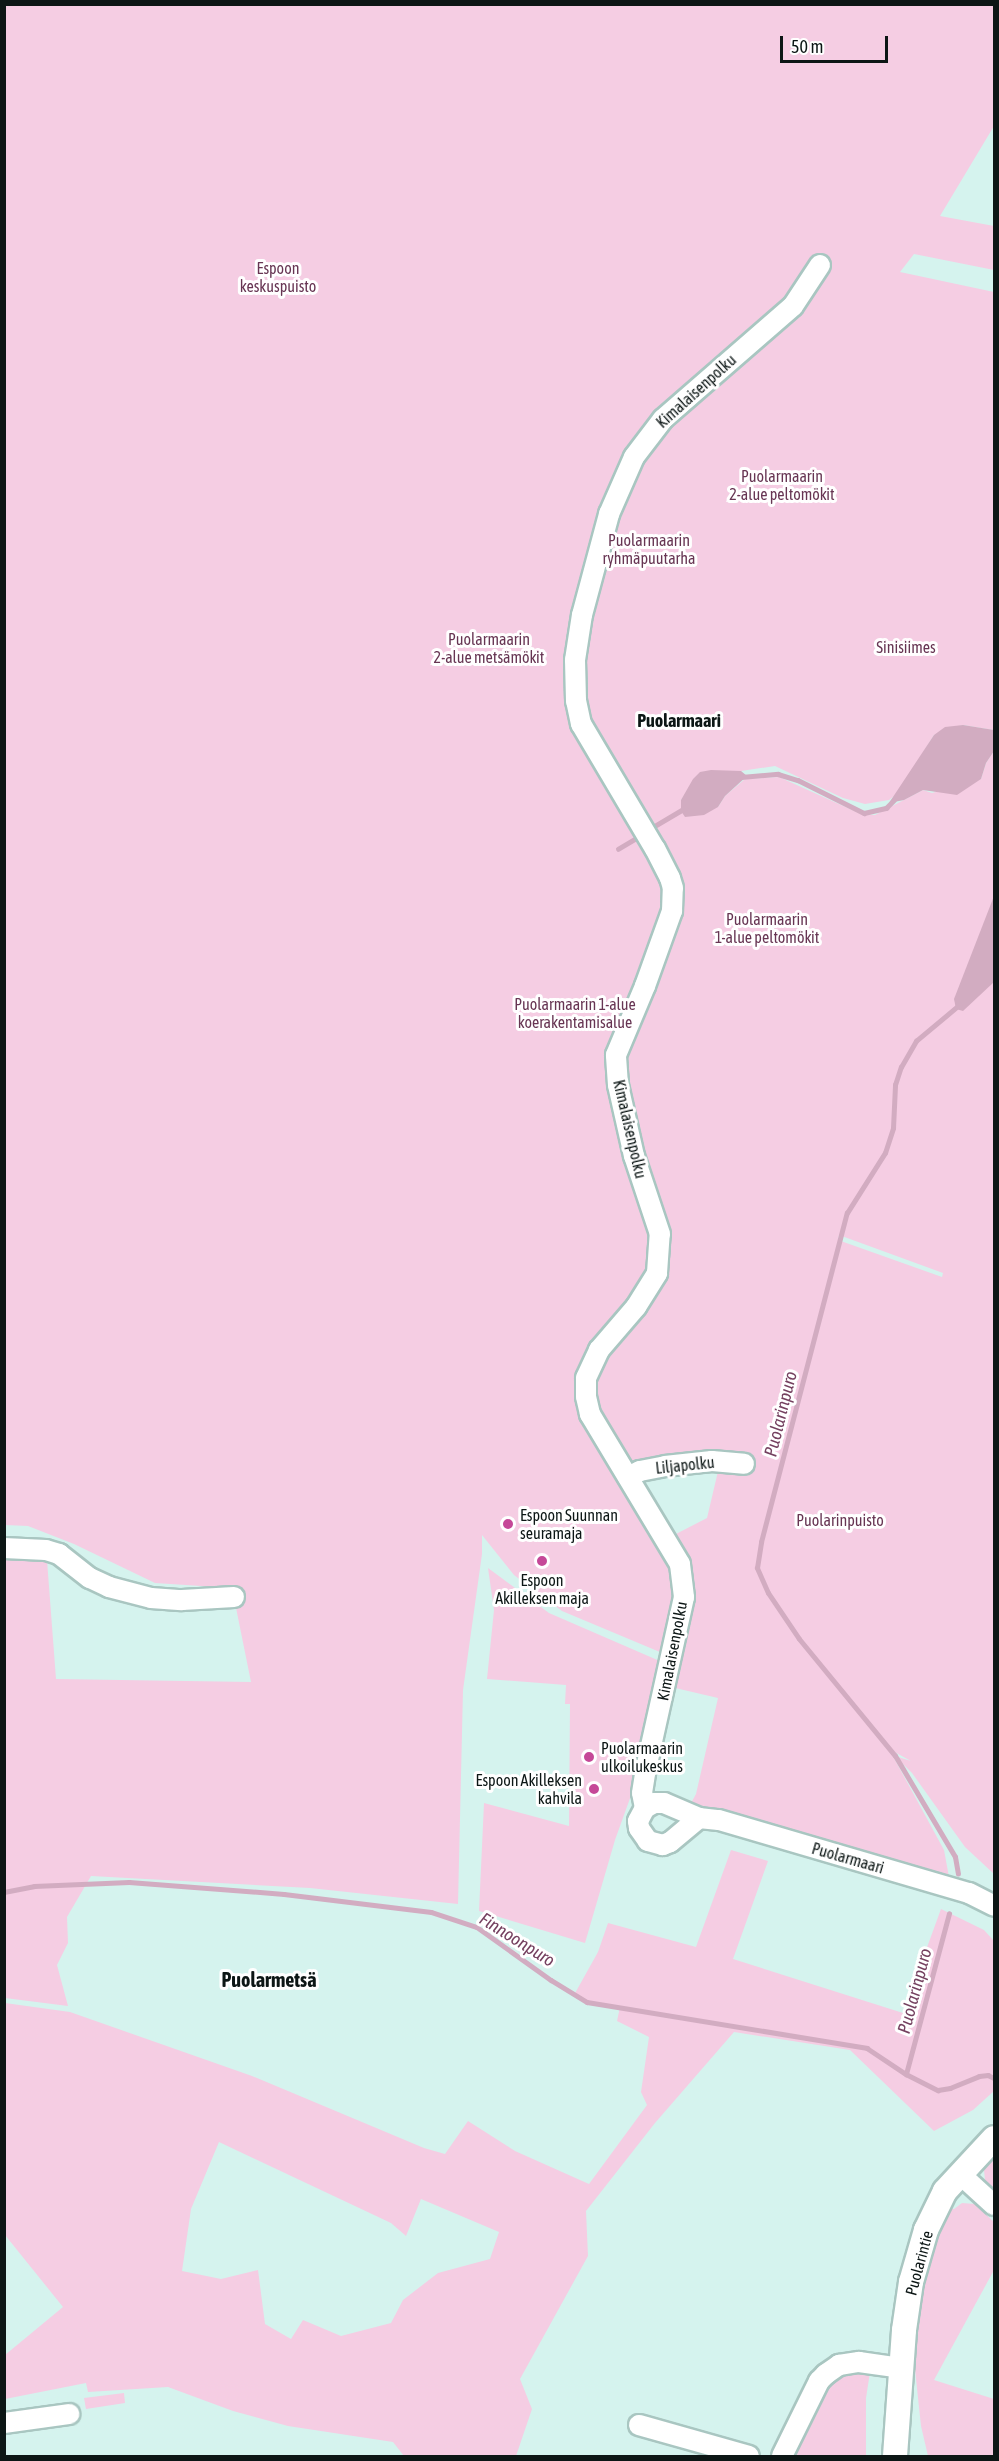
<!DOCTYPE html>
<meta charset="utf-8">
<style>
body{margin:0}
#map{position:relative;width:999px;height:2461px;overflow:hidden;background:#d5f3ee;font-family:"Asap Condensed",sans-serif}
div>[style]{position:absolute}
[style*='--x']{left:calc(var(--x)*1px);top:calc(var(--y)*1px);width:calc(var(--w)*1px);rotate:calc(var(--a)*1deg)}
.green>*{inset:0;background:#f5cde3}
.water>*{inset:0;background:#d2acc1}
.stream>*{height:4.5px;margin:-2.25px;padding:0 2.25px;transform-origin:2.25px;border-radius:2.25px;background:#d2acc1}
.roads{filter:drop-shadow(2px 0 #a9c6c1) drop-shadow(-2px 0 #a9c6c1) drop-shadow(0 2px #a9c6c1) drop-shadow(0 -2px #a9c6c1)}
.minor>*{height:20px;margin:-10px;padding:0 10px;transform-origin:10px;border-radius:10px;background:#fff}
.major>*{height:24px;margin:-12px;padding:0 12px;transform-origin:12px;border-radius:12px;background:#fff}
.dots>*{width:16px;height:16px;translate:-50% -50%;box-sizing:border-box;border:3px solid #fff;border-radius:50%}
span{translate:-50% -50%;white-space:nowrap;text-align:center;line-height:1.15;-webkit-text-stroke:6px #fff;paint-order:stroke}
.park-label{font-size:16px;color:#673553}
.street-label{font-size:16px;color:#0c1615}
.poi-label{font-size:16px;color:#0c1615}
.left{translate:0 -50%;text-align:left}
.right{translate:-100% -50%;text-align:right}
.neighbourhood-label{font-size:18px;color:#0c1615;font-weight:700}
.water-label{font-size:18px;color:#754160;font-style:italic}
.quarter-label{font-size:20px;color:#0c1615;font-weight:700}
.frame{position:absolute;inset:0;border:6px solid #0c1615;pointer-events:none}
.scale{position:absolute;left:780px;top:36px;width:108px;height:27px;box-sizing:border-box;border:3px solid #0c1615;border-top:0;padding-left:8px;font-size:18px;line-height:21px;white-space:nowrap;color:#0c1615;-webkit-text-stroke:4px #fff;paint-order:stroke}
</style>
<div id="map">
<div class="green">
<div style="clip-path:polygon(evenodd,5px 5px,994px 5px,994px 126px,940px 216px,994px 226px,994px 270px,914px 254px,900px 272px,994px 292px,994px 730px,963px 725px,934px 735px,898px 793px,889px 800px,865px 804px,843px 798px,775px 766px,741px 771px,701px 772px,681px 800px,681px 811px,718px 807px,725px 796px,745px 779px,779px 777px,861px 814px,875px 815px,923px 790px,932px 793px,981px 779px,986px 763px,994px 751px,994px 1874px,965px 1847px,912px 1773px,895px 1756px,911px 1761px,889px 1749px,944px 1850px,949px 1877px,690px 1805px,696px 1794px,718px 1698px,671px 1687px,667px 1655px,562px 1611px,514px 1575px,482px 1535px,482px 1554px,463px 1690px,458px 1904px,310px 1888px,91px 1876px,67px 1917px,68px 1943px,57px 1965px,68px 2006px,5px 1998px,5px 1558px,47px 1560px,56px 1679px,251px 1682px,232px 1588px,155px 1583px,74px 1544px,28px 1526px,5px 1525px,5px 5px,839px 1235px,943px 1273px,942px 1277px,838px 1240px,839px 1235px,5px 5px,719px 1467px,707px 1518px,676px 1534px,658px 1534px,626px 1488px,644px 1476px,719px 1467px)"></div>
<div style="clip-path:polygon(488px 1568px,549px 1613px,662px 1662px,642px 1765px,615px 1840px,585px 1943px,479px 1911px,484px 1803px,569px 1826px,570px 1704px,565px 1704px,566px 1685px,487px 1679px,494px 1610px)"></div>
<div style="clip-path:polygon(evenodd,731px 1850px,768px 1861px,733px 1959px,903px 2013px,941px 1909px,984px 1930px,994px 1941px,994px 2091px,973px 2110px,934px 2131px,850px 2050px,734px 2032px,655px 2123px,586px 2211px,588px 2256px,520px 2379px,532px 2409px,516px 2456px,404px 2456px,393px 2442px,288px 2426px,233px 2411px,168px 2387px,88px 2392px,86px 2383px,5px 2399px,5px 2355px,63px 2307px,5px 2235px,5px 2003px,70px 2012px,252px 2076px,424px 2148px,445px 2154px,468px 2121px,515px 2151px,589px 2184px,647px 2105px,641px 2092px,649px 2037px,617px 2021px,620px 2007px,587px 2002px,574px 1995px,598px 1952px,608px 1923px,696px 1947px,731px 1850px,219px 2142px,391px 2223px,406px 2236px,421px 2199px,499px 2232px,490px 2259px,438px 2273px,403px 2300px,391px 2323px,341px 2336px,303px 2320px,291px 2339px,265px 2324px,258px 2270px,221px 2279px,182px 2271px,191px 2209px,219px 2142px)"></div>
<div style="clip-path:polygon(994px 2153px,994px 2194px,985px 2180px,984px 2170px)"></div>
<div style="clip-path:polygon(962px 2203px,975px 2204px,994px 2222px,994px 2270px,934px 2380px,994px 2399px,994px 2456px,928px 2456px,921px 2426px,914px 2360px,923px 2282px,948px 2208px,954px 2209px)"></div>
<div style="clip-path:polygon(855px 2371px,870px 2372px,866px 2398px,866px 2456px,795px 2456px,827px 2387px,842px 2375px)"></div>
<div style="clip-path:polygon(124px 2393px,125px 2403px,86px 2409px,84px 2398px)"></div>
</div>
<div class="water">
<div style="clip-path:polygon(963px 725px,994px 730px,994px 751px,986px 763px,981px 779px,957px 795px,923px 790px,904px 800px,889px 803px,934px 735px,945px 727px)"></div>
<div style="clip-path:polygon(711px 770px,741px 771px,747px 776px,725px 796px,718px 807px,704px 815px,685px 817px,681px 811px,681px 800px,693px 779px,700px 772px)"></div>
<div style="clip-path:polygon(994px 896px,994px 982px,963px 1011px,956px 1009px,954px 999px)"></div>
</div>
<div class="stream">
<div style="--x:741;--y:777;--w:37;--a:-5"></div>
<div style="--x:778;--y:774;--w:21;--a:17"></div>
<div style="--x:798;--y:780;--w:74;--a:26.6"></div>
<div style="--x:864;--y:813;--w:23;--a:-13"></div>
<div style="--x:886;--y:808;--w:11;--a:-45"></div>
<div style="--x:648;--y:830;--w:43;--a:-30.7"></div>
<div style="--x:618;--y:849;--w:27;--a:-31"></div>
<div style="--x:958;--y:1874;--w:17;--a:-100"></div>
<div style="--x:955;--y:1857;--w:117;--a:-120.7"></div>
<div style="--x:895;--y:1756;--w:151;--a:-129.4"></div>
<div style="--x:799;--y:1639;--w:55;--a:-124"></div>
<div style="--x:768;--y:1593;--w:27;--a:-114"></div>
<div style="--x:757;--y:1568;--w:26;--a:-81"></div>
<div style="--x:761;--y:1542;--w:340;--a:-75.4"></div>
<div style="--x:847;--y:1213;--w:71;--a:-57.7"></div>
<div style="--x:885;--y:1153;--w:26;--a:-72"></div>
<div style="--x:893;--y:1128;--w:43;--a:-87.3"></div>
<div style="--x:895;--y:1085;--w:19;--a:-72"></div>
<div style="--x:901;--y:1067;--w:30;--a:-60"></div>
<div style="--x:916;--y:1041;--w:56;--a:-39.9"></div>
<div style="--x:4;--y:1892;--w:31;--a:-11"></div>
<div style="--x:34;--y:1886;--w:95;--a:-2.4"></div>
<div style="--x:129;--y:1882;--w:155;--a:4.4"></div>
<div style="--x:284;--y:1894;--w:148;--a:7"></div>
<div style="--x:431;--y:1912;--w:48;--a:18.1"></div>
<div style="--x:477;--y:1927;--w:91;--a:35.6"></div>
<div style="--x:551;--y:1980;--w:42;--a:31.4"></div>
<div style="--x:587;--y:2002;--w:284;--a:9.3"></div>
<div style="--x:867;--y:2048;--w:47;--a:33.7"></div>
<div style="--x:906;--y:2074;--w:36;--a:27"></div>
<div style="--x:938;--y:2090;--w:12;--a:-9"></div>
<div style="--x:950;--y:2088;--w:31;--a:-22"></div>
<div style="--x:979;--y:2076;--w:9;--a:-6"></div>
<div style="--x:988;--y:2075;--w:7;--a:27"></div>
<div style="--x:906;--y:2074;--w:166;--a:-75"></div>
</div>
<div class="roads">
<div class="minor">
<div style="--x:628;--y:1477;--w:13;--a:-27"></div>
<div style="--x:640;--y:1471;--w:25;--a:-11"></div>
<div style="--x:665;--y:1466;--w:47;--a:-6.1"></div>
<div style="--x:712;--y:1461;--w:32;--a:5"></div>
<div style="--x:4;--y:1548;--w:42;--a:2.7"></div>
<div style="--x:46;--y:1550;--w:14;--a:17"></div>
<div style="--x:59;--y:1554;--w:39;--a:38"></div>
<div style="--x:90;--y:1578;--w:21;--a:25"></div>
<div style="--x:109;--y:1587;--w:43;--a:14.7"></div>
<div style="--x:151;--y:1598;--w:31;--a:4"></div>
<div style="--x:182;--y:1600;--w:52;--a:-3.3"></div>
<div style="--x:645;--y:1808;--w:15;--a:-101"></div>
<div style="--x:642;--y:1793;--w:20;--a:-81"></div>
<div style="--x:645;--y:1773;--w:180;--a:-77.5"></div>
<div style="--x:684;--y:1597;--w:33;--a:-97"></div>
<div style="--x:680;--y:1564;--w:175;--a:-121"></div>
<div style="--x:590;--y:1414;--w:18;--a:-103"></div>
<div style="--x:586;--y:1396;--w:18;--a:-90"></div>
<div style="--x:586;--y:1378;--w:31;--a:-65"></div>
<div style="--x:599;--y:1350;--w:57;--a:-49.3"></div>
<div style="--x:636;--y:1307;--w:40;--a:-58"></div>
<div style="--x:657;--y:1273;--w:39;--a:-86"></div>
<div style="--x:660;--y:1234;--w:82;--a:-108.4"></div>
<div style="--x:634;--y:1156;--w:73;--a:-102.7"></div>
<div style="--x:618;--y:1085;--w:30;--a:-94"></div>
<div style="--x:616;--y:1055;--w:75;--a:-67.2"></div>
<div style="--x:645;--y:986;--w:80;--a:-70.2"></div>
<div style="--x:672;--y:911;--w:23;--a:-88"></div>
<div style="--x:673;--y:888;--w:10;--a:-107"></div>
<div style="--x:670;--y:878;--w:33;--a:-117"></div>
<div style="--x:655;--y:849;--w:145;--a:-120.6"></div>
<div style="--x:581;--y:724;--w:24;--a:-102"></div>
<div style="--x:576;--y:701;--w:41;--a:-91.4"></div>
<div style="--x:575;--y:660;--w:46;--a:-81.2"></div>
<div style="--x:582;--y:615;--w:105;--a:-75"></div>
<div style="--x:609;--y:514;--w:62;--a:-66.3"></div>
<div style="--x:634;--y:457;--w:48;--a:-52.7"></div>
<div style="--x:663;--y:419;--w:172;--a:-41"></div>
<div style="--x:793;--y:306;--w:49;--a:-56.6"></div>
<div style="--x:699;--y:1818;--w:38;--a:140"></div>
<div style="--x:670;--y:1842;--w:8;--a:157"></div>
<div style="--x:663;--y:1845;--w:16;--a:-165"></div>
<div style="--x:648;--y:1841;--w:16;--a:-125"></div>
<div style="--x:639;--y:1828;--w:7;--a:-98"></div>
<div style="--x:638;--y:1821;--w:15;--a:-62"></div>
<div style="--x:645;--y:1808;--w:10;--a:-29"></div>
<div style="--x:654;--y:1803;--w:10;--a:0"></div>
<div style="--x:664;--y:1803;--w:38;--a:23"></div>
<div style="--x:699;--y:1818;--w:20;--a:6"></div>
<div style="--x:719;--y:1820;--w:260;--a:16.3"></div>
<div style="--x:969;--y:1893;--w:28;--a:27"></div>
<div style="--x:960;--y:2174;--w:46;--a:42.4"></div>
<div style="--x:4;--y:2423;--w:66;--a:-7.9"></div>
<div style="--x:639;--y:2425;--w:114;--a:15.7"></div>
<div style="--x:782;--y:2456;--w:84;--a:-63.7"></div>
<div style="--x:819;--y:2381;--w:10;--a:-45"></div>
<div style="--x:826;--y:2374;--w:16;--a:-35"></div>
<div style="--x:839;--y:2365;--w:20;--a:-9"></div>
<div style="--x:859;--y:2362;--w:42;--a:8.1"></div>
</div>
<div class="major">
<div style="--x:895;--y:2456;--w:126;--a:-85.9"></div>
<div style="--x:904;--y:2330;--w:49;--a:-81.7"></div>
<div style="--x:911;--y:2282;--w:54;--a:-73.9"></div>
<div style="--x:926;--y:2230;--w:43;--a:-64"></div>
<div style="--x:945;--y:2191;--w:72;--a:-47.2"></div>
</div>
</div>
<div class="dots">
<div style="left:508px;top:1524px;background:#c54898"></div>
<div style="left:542px;top:1561px;background:#c54898"></div>
<div style="left:589px;top:1757px;background:#c54898"></div>
<div style="left:594px;top:1789px;background:#c54898"></div>
</div>
<div class="park-label">
<span style="left:278px;top:277px">Espoon<br>keskuspuisto</span>
<span style="left:782px;top:485px">Puolarmaarin<br>2-alue peltomökit</span>
<span style="left:649px;top:549px">Puolarmaarin<br>ryhmäpuutarha</span>
<span style="left:489px;top:648px">Puolarmaarin<br>2-alue metsämökit</span>
<span style="left:906px;top:647px">Sinisiimes</span>
<span style="left:767px;top:928px">Puolarmaarin<br>1-alue peltomökit</span>
<span style="left:575px;top:1013px">Puolarmaarin 1-alue<br>koerakentamisalue</span>
<span style="left:840px;top:1520px">Puolarinpuisto</span>
</div>
<div class="street-label">
<span style="left:696px;top:391px;rotate:-42deg">Kimalaisenpolku</span>
<span style="left:630px;top:1129px;rotate:77deg">Kimalaisenpolku</span>
<span style="left:685px;top:1465px;rotate:-6deg">Liljapolku</span>
<span style="left:672px;top:1651px;rotate:-79deg">Kimalaisenpolku</span>
<span style="left:848px;top:1858px;rotate:16deg">Puolarmaari</span>
<span style="left:919px;top:2263px;rotate:-75deg">Puolarintie</span>
</div>
<div class="poi-label">
<span class="left" style="left:520px;top:1524px">Espoon Suunnan<br>seuramaja</span>
<span style="left:542px;top:1589px">Espoon<br>Akilleksen maja</span>
<span class="left" style="left:601px;top:1757px">Puolarmaarin<br>ulkoilukeskus</span>
<span class="right" style="left:582px;top:1789px">Espoon Akilleksen<br>kahvila</span>
</div>
<div class="neighbourhood-label">
<span style="left:679px;top:721px">Puolarmaari</span>
</div>
<div class="water-label">
<span style="left:781px;top:1414px;rotate:-76deg">Puolarinpuro</span>
<span style="left:517px;top:1940px;rotate:32deg">Finnoonpuro</span>
<span style="left:915px;top:1991px;rotate:-75deg">Puolarinpuro</span>
</div>
<div class="quarter-label">
<span style="left:269px;top:1979px">Puolarmetsä</span>
</div>
<div class="frame"></div>
<div class="scale">50 m</div>
</div>
